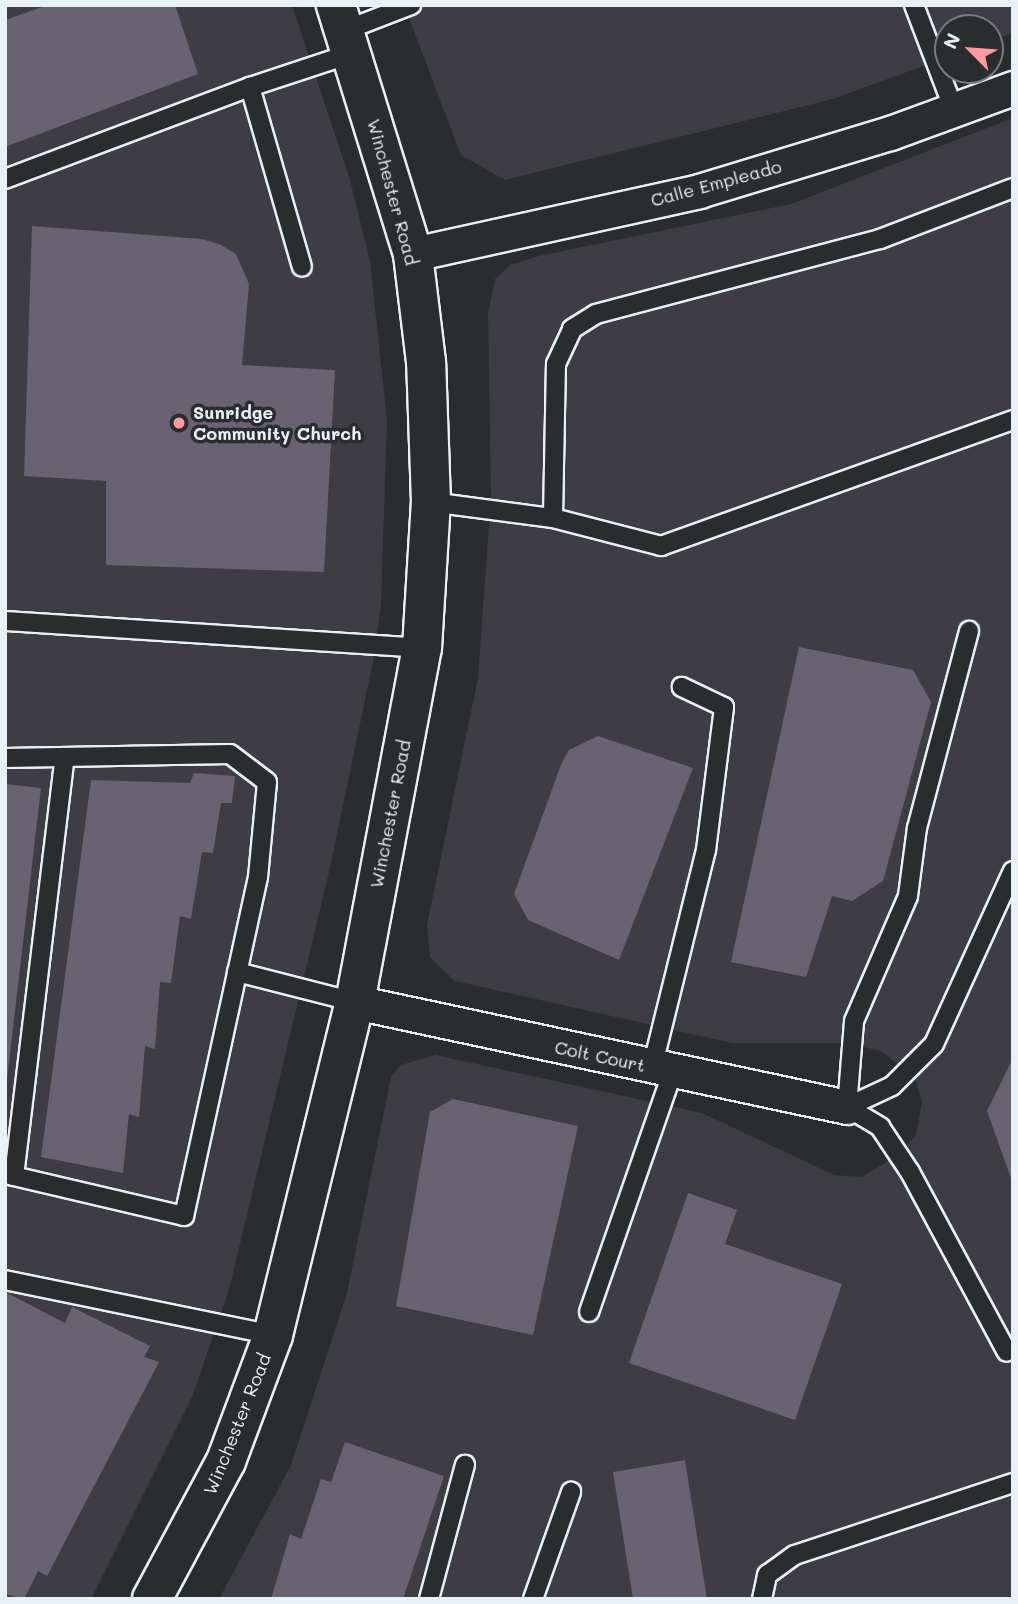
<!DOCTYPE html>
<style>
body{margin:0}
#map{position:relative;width:1018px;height:1604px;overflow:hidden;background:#2a2d2e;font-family:Mali,sans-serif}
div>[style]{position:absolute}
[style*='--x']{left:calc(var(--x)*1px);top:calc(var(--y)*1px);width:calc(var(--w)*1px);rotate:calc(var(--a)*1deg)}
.built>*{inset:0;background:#3d3d43}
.building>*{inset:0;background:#696273}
.roads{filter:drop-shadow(2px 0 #e8f1f8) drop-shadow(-2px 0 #e8f1f8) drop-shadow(0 2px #e8f1f8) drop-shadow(0 -2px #e8f1f8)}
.service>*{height:18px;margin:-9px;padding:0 9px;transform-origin:9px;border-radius:9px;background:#2a2d2e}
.minor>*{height:33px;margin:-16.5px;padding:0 16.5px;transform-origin:16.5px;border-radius:16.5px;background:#2a2d2e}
.tertiary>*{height:38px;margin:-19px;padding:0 19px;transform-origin:19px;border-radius:19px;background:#2a2d2e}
.dots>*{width:19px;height:19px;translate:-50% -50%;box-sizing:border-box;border:4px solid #2a2d2e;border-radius:50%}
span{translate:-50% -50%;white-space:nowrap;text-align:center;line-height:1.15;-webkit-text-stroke:7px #2a2d2e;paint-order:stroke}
.street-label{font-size:18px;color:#e8f1f8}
.poi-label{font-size:18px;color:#e8f1f8;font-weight:700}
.left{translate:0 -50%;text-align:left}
.frame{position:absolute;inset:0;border:7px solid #e8f1f8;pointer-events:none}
.north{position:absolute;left:934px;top:14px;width:70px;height:70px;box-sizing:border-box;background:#2a2d2e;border:2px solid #767b7f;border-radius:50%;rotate:295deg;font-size:19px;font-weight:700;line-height:28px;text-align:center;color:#e8f1f8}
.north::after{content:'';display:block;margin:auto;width:24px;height:32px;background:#ff9aa2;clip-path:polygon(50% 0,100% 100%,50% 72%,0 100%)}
</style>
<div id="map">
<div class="built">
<div style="clip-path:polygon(5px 5px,292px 5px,350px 180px,370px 261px,387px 420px,381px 605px,373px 662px,329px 872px,229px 1290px,192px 1397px,91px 1599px,5px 1599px)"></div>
<div style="clip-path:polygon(404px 5px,1013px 5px,1013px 33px,990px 41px,990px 28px,948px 28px,948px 57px,833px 99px,505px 180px,461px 155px)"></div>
<div style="clip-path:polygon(1013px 118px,1013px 1599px,219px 1599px,291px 1465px,347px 1293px,391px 1077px,401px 1065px,436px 1055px,702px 1113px,834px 1175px,862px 1177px,898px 1155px,916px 1135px,922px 1102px,915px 1078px,881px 1051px,846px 1043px,732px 1043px,455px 981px,430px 957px,427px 925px,478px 678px,491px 497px,488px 314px,495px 279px,510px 265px,539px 256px,791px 204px)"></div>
</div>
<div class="building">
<div style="clip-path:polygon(48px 5px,175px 5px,198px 74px,5px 147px,5px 20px)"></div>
<div style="clip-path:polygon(32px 226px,202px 239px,221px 245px,236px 254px,249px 284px,242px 365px,335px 370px,324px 572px,106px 565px,106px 481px,24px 476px)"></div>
<div style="clip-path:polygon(799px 647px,913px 670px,931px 702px,883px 881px,852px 901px,832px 896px,806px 977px,731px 962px)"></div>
<div style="clip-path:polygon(598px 736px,693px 768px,619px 960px,528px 920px,514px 894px,562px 762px,569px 750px)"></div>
<div style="clip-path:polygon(194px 773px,235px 776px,232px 803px,221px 803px,213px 853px,202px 852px,191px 919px,180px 916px,171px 983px,160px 982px,155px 1049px,145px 1046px,139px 1117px,129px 1114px,123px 1173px,41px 1157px,91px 780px,190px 783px)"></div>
<div style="clip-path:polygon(5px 784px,41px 788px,7px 1080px,5px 1080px)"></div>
<div style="clip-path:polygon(1013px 1058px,1013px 1181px,1012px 1181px,987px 1111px)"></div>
<div style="clip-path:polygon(453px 1099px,578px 1126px,533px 1335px,396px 1306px,430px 1112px)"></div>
<div style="clip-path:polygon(688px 1193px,737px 1210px,725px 1244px,842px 1284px,795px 1420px,629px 1363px)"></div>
<div style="clip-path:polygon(5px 1292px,65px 1323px,72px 1307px,150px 1346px,144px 1357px,159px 1362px,47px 1576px,38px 1571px,24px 1599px,5px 1594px)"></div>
<div style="clip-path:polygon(345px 1442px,444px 1476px,403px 1599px,271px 1599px,290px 1534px,301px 1539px,321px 1479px,331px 1482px)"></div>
<div style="clip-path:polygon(685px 1460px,707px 1599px,633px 1599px,613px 1472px)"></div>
</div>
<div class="roads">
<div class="service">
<div style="--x:914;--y:5;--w:112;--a:69.1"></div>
<div style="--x:346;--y:30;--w:70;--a:-21"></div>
<div style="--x:250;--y:87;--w:108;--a:-18.3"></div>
<div style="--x:5;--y:179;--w:262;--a:-20.6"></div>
<div style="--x:250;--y:87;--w:187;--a:73.9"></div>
<div style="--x:431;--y:502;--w:123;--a:7.5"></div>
<div style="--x:553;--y:518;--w:112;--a:14.5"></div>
<div style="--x:661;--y:546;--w:374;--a:-19.7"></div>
<div style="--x:553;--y:518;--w:154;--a:-88.9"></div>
<div style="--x:556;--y:364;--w:38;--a:-65"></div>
<div style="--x:572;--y:329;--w:28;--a:-32"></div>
<div style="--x:596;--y:314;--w:294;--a:-14.8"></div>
<div style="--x:880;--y:239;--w:142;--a:-21"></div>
<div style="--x:5;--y:621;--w:418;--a:3.7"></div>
<div style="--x:5;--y:758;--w:225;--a:-1"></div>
<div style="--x:230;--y:754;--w:46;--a:37.1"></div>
<div style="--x:267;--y:782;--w:95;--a:95.4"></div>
<div style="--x:258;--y:877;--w:347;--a:102.3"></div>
<div style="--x:184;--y:1216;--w:184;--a:-166.8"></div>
<div style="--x:237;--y:972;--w:122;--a:14.3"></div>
<div style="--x:652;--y:1068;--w:225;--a:-76.1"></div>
<div style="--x:706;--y:850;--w:144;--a:-82.8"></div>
<div style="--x:724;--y:707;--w:47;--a:-154.5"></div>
<div style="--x:847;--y:1107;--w:86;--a:-85.3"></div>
<div style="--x:854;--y:1021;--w:136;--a:-66.6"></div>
<div style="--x:908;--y:896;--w:69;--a:-82.5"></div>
<div style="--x:917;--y:828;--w:204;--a:-75.2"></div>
<div style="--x:847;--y:1107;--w:50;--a:-25"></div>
<div style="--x:892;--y:1086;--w:59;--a:-45"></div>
<div style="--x:934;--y:1044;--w:190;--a:-65.5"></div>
<div style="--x:847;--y:1107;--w:39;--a:31"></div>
<div style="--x:880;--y:1127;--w:54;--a:56.3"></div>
<div style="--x:910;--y:1172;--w:204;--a:61.7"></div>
<div style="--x:14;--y:1176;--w:422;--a:-83.1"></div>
<div style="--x:5;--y:1280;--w:274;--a:11.6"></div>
<div style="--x:589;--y:1312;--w:255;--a:-70.8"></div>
<div style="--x:429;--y:1599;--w:139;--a:-75"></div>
<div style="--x:533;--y:1599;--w:114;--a:-70.4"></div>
<div style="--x:762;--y:1599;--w:25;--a:-78"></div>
<div style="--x:767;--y:1575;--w:34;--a:-36"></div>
<div style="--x:795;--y:1555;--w:230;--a:-18.3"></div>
</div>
<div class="minor">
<div style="--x:413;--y:254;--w:293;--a:-12.4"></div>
<div style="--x:699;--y:191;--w:200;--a:-16.9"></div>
<div style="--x:890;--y:133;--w:131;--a:-20.1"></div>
<div style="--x:355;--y:1002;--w:503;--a:12.05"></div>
</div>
<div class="tertiary">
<div style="--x:152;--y:1599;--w:157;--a:-61.8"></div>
<div style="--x:226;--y:1461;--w:134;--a:-69.5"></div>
<div style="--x:273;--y:1335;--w:343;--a:-76.2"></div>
<div style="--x:355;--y:1002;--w:360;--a:-79.3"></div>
<div style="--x:422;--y:648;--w:146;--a:-86.5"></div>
<div style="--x:431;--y:502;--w:140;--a:-92"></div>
<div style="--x:426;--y:362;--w:109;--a:-96.9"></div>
<div style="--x:413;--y:254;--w:261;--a:-107.2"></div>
</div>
</div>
<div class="dots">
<div style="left:179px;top:423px;background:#ff9aa2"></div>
</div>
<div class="street-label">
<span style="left:716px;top:183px;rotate:-15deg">Calle Empleado</span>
<span style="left:393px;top:192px;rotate:75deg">Winchester Road</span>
<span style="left:390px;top:814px;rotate:-79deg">Winchester Road</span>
<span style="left:600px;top:1056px;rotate:12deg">Colt Court</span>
<span style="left:237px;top:1424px;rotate:-68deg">Winchester Road</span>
</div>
<div class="poi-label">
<span class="left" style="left:193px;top:423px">Sunridge<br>Community Church</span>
</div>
<div class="frame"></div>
<div class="north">N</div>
</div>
